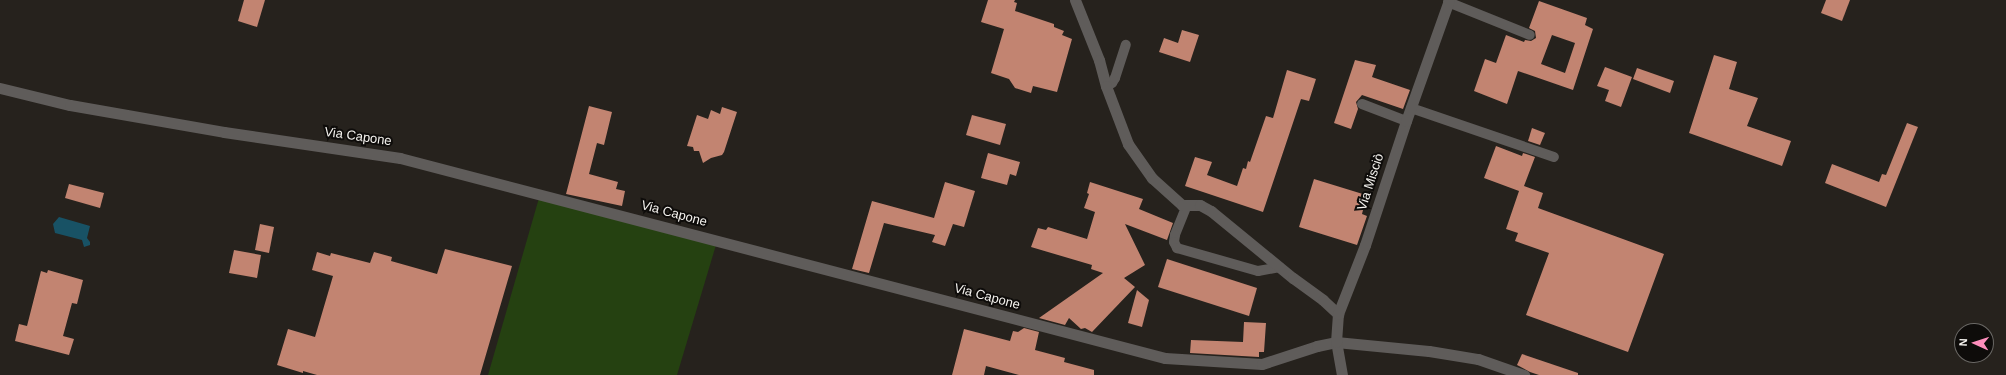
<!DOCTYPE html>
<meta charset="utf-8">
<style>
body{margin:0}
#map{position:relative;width:2006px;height:375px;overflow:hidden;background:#26221d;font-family:Arial,sans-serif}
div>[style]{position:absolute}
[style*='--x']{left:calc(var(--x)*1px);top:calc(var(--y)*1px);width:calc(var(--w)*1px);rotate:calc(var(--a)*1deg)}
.green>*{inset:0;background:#254111}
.water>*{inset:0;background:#185265}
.building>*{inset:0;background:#c28471}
.service>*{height:10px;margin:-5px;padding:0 5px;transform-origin:5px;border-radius:5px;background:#5f5c5a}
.minor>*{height:11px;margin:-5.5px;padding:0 5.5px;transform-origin:5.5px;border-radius:5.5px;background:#5f5c5a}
span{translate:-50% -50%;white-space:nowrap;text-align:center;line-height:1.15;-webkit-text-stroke:4px #0e0c0a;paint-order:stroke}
.street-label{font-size:13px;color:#f4f2ee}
.north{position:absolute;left:1954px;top:323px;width:40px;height:40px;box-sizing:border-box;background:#0e0c0a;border:1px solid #6a6865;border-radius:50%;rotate:273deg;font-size:11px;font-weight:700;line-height:16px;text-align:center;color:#f4f2ee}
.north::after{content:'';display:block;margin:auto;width:14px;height:18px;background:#fe8ebc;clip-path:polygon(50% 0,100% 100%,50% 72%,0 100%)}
</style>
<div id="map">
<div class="green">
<div style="clip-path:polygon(539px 198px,716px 245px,677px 375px,488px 375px)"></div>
</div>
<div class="water">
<div style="clip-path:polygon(59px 217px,90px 226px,87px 238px,90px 242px,90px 245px,84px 247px,82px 240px,55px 233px,53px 224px)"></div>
</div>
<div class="building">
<div style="clip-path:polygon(244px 0,265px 0,257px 27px,238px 21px)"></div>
<div style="clip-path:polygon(988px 0,1015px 0,1014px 2px,1017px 3px,1015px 11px,1054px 24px,1054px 27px,1064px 31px,1062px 35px,1072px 39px,1057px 92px,1033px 86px,1031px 93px,1015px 88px,1009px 79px,991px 73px,1004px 29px,981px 22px)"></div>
<div style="clip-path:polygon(1826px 0,1850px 0,1842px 21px,1821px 13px)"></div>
<div style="clip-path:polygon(evenodd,1539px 1px,1587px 18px,1585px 25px,1593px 29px,1573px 90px,1518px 71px,1507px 104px,1474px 91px,1485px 59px,1496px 63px,1506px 35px,1524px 42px,1525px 40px,1531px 41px,1536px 38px,1535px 31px,1529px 28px,1539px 1px,1552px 35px,1575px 43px,1565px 73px,1541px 64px,1552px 35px)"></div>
<div style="clip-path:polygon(1182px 30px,1199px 35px,1190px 62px,1159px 52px,1164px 38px,1178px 43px)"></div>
<div style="clip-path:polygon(1714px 55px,1737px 62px,1729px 89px,1758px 98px,1747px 126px,1791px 141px,1782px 166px,1689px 133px)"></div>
<div style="clip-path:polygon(1355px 60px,1376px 65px,1372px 77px,1410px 90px,1403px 109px,1362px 95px,1356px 102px,1358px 109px,1351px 129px,1334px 123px)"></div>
<div style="clip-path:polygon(1605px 67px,1632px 77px,1621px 107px,1605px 101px,1609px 90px,1597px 86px)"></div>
<div style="clip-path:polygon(1637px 68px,1674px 81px,1670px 93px,1633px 79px)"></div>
<div style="clip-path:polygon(1287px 70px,1316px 79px,1309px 101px,1301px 99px,1263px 212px,1185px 186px,1195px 157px,1212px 162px,1207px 175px,1237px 186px,1243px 168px,1246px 169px,1248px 161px,1250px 162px,1266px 116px,1273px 118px)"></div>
<div style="clip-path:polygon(589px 106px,612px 112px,604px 145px,597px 143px,589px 174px,618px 182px,616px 189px,625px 191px,622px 206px,566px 194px)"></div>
<div style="clip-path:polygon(722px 107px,737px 112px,724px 152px,722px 155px,711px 158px,703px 163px,699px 151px,694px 151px,693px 147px,687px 146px,697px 115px,708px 119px,711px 110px,720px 114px)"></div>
<div style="clip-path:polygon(972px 115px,1006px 124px,1000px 145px,966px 135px)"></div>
<div style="clip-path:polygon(1907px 123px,1918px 127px,1886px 207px,1825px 183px,1832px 164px,1879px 182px,1882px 174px,1886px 175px)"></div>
<div style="clip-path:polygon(1532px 128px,1545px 133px,1540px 145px,1528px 141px)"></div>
<div style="clip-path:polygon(1496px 146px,1522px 156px,1523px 153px,1535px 157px,1524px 186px,1543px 193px,1538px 208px,1664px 254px,1628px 352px,1526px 315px,1549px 253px,1515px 241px,1518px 233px,1506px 229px,1519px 191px,1484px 178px)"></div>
<div style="clip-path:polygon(988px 153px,1020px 162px,1016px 176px,1010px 174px,1007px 185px,981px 178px)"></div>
<div style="clip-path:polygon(1314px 179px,1366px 195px,1361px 209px,1363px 210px,1362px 214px,1367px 216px,1357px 245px,1299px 227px)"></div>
<div style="clip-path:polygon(945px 182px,975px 191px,964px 227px,953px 224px,945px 246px,932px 242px,935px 235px,884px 223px,869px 273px,852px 269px,872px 201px,934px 218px)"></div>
<div style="clip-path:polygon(1090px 182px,1143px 199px,1139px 209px,1173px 223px,1167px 240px,1125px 224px,1145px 265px,1124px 278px,1135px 287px,1092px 332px,1085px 328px,1081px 329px,1069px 318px,1065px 325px,1039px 318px,1103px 273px,1091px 269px,1092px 265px,1031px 247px,1038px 228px,1046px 230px,1048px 227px,1087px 239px,1095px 212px,1084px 208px,1089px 194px,1087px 193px)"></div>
<div style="clip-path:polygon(69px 184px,104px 193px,100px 208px,65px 198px)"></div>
<div style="clip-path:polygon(260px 224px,274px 227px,269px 253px,255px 250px)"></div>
<div style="clip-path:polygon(445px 249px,512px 266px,480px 375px,317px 375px,303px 371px,303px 373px,277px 365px,288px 329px,315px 337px,333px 276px,312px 270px,317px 252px,330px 256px,331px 253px,370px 263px,374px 252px,392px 257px,391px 261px,437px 274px)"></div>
<div style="clip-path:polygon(234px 250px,261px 255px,257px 278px,229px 273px)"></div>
<div style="clip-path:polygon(1167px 259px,1257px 288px,1249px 316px,1158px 287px)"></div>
<div style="clip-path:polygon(48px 270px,83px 280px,77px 304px,72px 303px,63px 336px,74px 339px,69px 355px,15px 341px,19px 324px,27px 326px,41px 271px,47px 273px)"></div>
<div style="clip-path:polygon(1137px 290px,1149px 300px,1142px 327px,1128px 323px)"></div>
<div style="clip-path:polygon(1244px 322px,1266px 323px,1264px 352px,1259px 352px,1259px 357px,1190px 353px,1191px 340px,1243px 342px)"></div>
<div style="clip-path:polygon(1024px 328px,1039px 332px,1035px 350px,1065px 358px,1064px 362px,1094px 370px,1094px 375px,1019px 375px,986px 366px,984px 375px,952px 375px,964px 329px,1010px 341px,1013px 331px,1018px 332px)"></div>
<div style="clip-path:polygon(1522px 354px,1578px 373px,1578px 375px,1539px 375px,1530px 372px,1517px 365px)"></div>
</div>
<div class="service">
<div style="--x:1448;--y:2;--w:88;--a:21.9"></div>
<div style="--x:1106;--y:86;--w:7;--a:-27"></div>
<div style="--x:1112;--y:83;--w:6;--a:-59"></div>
<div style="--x:1115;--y:78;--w:35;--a:-72"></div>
<div style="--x:1362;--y:104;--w:47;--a:21.1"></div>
<div style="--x:1411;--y:108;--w:151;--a:18.9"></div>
<div style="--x:1187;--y:205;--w:32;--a:112"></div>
<div style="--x:1175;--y:235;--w:7;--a:98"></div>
<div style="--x:1174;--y:242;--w:7;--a:63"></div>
<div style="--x:1177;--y:248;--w:84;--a:15.9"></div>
<div style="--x:1258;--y:271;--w:22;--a:-10"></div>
</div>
<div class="minor">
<div style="--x:1075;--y:0;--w:65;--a:68.2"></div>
<div style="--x:1099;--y:60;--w:27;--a:75"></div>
<div style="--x:1106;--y:86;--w:62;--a:69.2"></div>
<div style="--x:1128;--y:144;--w:42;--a:54.8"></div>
<div style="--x:1152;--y:178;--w:40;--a:42"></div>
<div style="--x:1182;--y:205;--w:18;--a:0"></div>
<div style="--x:1200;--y:205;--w:13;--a:29"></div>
<div style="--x:1211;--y:211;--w:106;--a:39.3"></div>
<div style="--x:1293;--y:278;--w:37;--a:36"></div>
<div style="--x:1323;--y:300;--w:21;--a:43"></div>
<div style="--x:0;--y:88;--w:72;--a:13.7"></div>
<div style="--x:70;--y:105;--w:156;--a:9.9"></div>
<div style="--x:224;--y:132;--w:178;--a:8.4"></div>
<div style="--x:400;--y:158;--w:791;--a:14.65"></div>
<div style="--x:1165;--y:358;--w:97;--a:3.5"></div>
<div style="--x:1262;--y:364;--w:58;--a:-18.1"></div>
<div style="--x:1317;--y:346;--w:19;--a:-12"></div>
<div style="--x:1336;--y:342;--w:93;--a:5.5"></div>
<div style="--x:1429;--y:351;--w:50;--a:9.3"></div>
<div style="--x:1478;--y:359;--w:49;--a:19.2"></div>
<div style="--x:1342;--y:375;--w:34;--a:-100"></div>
<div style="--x:1336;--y:342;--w:28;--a:-86"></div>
<div style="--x:1338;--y:314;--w:74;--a:-68.6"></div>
<div style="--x:1365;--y:245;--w:131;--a:-71.7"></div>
<div style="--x:1406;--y:121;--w:128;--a:-70.4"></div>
</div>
<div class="street-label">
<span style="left:358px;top:137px;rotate:8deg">Via Capone</span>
<span style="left:1371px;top:182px;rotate:-72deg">Via Misciò</span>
<span style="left:674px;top:214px;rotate:15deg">Via Capone</span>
<span style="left:987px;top:297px;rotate:15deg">Via Capone</span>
</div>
<div class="north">N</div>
</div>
